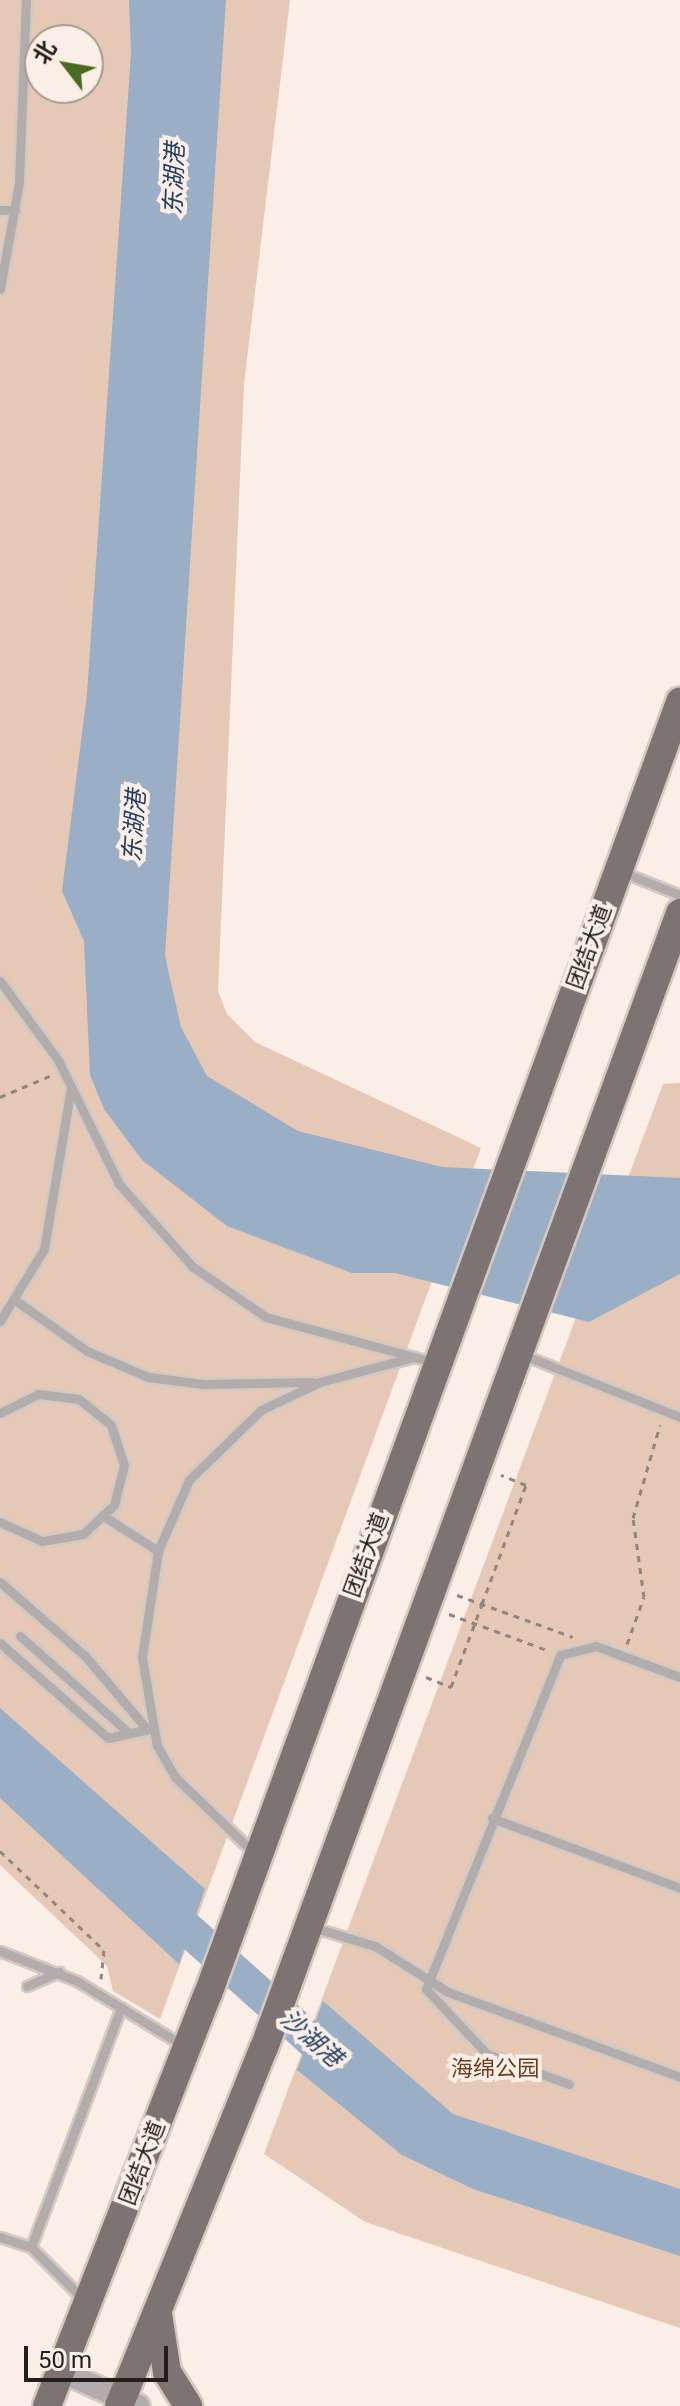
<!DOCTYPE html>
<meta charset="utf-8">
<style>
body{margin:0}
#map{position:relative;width:680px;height:2406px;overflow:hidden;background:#faeee6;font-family:Roboto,"Noto Sans SC",sans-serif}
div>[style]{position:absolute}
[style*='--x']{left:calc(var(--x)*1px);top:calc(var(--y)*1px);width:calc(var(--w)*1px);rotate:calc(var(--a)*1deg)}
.green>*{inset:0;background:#e5c9b6}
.water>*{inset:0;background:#9aaec6}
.river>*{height:34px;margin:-17px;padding:0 17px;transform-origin:17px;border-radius:17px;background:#9aaec6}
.path>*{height:3px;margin-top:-1.5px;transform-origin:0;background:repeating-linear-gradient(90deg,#8e8681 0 6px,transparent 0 12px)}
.roads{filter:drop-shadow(2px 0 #d3c9c1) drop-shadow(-2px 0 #d3c9c1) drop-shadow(0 2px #d3c9c1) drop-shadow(0 -2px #d3c9c1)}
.service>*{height:9px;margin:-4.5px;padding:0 4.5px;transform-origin:4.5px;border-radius:4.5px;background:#b2acac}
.tertiary>*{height:22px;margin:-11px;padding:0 11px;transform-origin:11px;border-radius:11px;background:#b2acac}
.primary>*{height:28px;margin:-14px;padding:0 14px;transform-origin:14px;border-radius:14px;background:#7e7373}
span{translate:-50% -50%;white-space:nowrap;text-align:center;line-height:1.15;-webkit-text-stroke:8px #faeee6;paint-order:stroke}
.street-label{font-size:22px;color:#221e1b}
.park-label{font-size:22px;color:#684021}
.water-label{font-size:24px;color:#203e62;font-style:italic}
.north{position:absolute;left:24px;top:24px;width:80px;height:80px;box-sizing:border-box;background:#faeee6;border:2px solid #a49b95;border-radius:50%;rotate:301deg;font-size:22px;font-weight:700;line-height:32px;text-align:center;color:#221e1b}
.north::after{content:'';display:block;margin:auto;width:28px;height:36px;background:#496c23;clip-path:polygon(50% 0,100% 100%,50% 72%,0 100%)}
.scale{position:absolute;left:24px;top:2346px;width:144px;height:36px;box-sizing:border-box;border:4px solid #221e1b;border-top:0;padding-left:10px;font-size:24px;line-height:28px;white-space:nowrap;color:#221e1b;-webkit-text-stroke:6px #faeee6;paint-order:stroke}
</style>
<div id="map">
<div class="green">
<div style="clip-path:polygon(evenodd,0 0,290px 0,244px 384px,218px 991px,227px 1014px,255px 1042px,481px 1148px,160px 2019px,113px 1991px,107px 1966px,0 1865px,0 0,40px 40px,88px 40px,88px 88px,40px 88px,40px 40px)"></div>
<div style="clip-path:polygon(680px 1083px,680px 2328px,365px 2222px,264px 2154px,663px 1084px)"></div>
</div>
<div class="water">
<div style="clip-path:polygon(129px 0,226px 0,165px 956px,181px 1027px,207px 1076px,298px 1131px,442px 1167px,680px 1178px,680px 1274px,589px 1322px,395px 1273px,352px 1273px,227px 1226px,142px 1160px,104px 1109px,90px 1075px,84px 941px,62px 891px,87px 694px,131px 53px)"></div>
<div style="clip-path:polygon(0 1708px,205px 1889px,179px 1964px,0 1798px)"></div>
<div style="clip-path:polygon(323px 2001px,453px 2114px,680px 2189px,680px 2256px,473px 2189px,402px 2155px,297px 2070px)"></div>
</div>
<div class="river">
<div style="--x:156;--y:1901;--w:251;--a:41.8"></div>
</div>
<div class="path">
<div style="--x:0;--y:1097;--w:56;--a:-22.9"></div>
<div style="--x:457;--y:1595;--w:123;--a:19.9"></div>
<div style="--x:449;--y:1614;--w:104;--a:20.2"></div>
<div style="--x:627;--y:1644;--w:50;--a:-70.1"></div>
<div style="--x:644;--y:1597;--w:80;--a:-97.9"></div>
<div style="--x:633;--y:1518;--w:97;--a:-73.8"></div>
<div style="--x:426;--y:1677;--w:27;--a:22"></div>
<div style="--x:451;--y:1687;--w:89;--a:-69.5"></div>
<div style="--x:482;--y:1604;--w:127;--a:-69.7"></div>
<div style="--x:526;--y:1485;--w:27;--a:-158"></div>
<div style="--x:0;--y:1851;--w:144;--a:43.6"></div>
<div style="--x:104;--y:1950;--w:29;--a:96"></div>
</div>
<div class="roads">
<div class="service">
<div style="--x:0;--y:210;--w:15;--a:0"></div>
<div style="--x:0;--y:289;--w:109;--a:-79.9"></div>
<div style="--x:19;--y:182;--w:182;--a:-87.8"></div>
<div style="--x:620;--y:871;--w:65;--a:21.8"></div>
<div style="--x:0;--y:981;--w:98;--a:53.7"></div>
<div style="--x:58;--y:1060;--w:138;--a:63.8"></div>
<div style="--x:119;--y:1184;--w:111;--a:48.3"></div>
<div style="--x:193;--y:1267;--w:88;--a:34.4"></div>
<div style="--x:266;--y:1317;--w:176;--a:15.1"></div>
<div style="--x:15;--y:1300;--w:88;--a:35.3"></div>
<div style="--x:87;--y:1351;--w:66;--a:23.1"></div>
<div style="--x:148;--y:1377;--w:56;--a:7.1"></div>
<div style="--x:204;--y:1384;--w:109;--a:-1.1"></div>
<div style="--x:0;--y:1321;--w:84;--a:-58.6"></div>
<div style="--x:44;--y:1249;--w:163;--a:-80.5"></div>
<div style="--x:521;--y:1354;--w:171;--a:21.6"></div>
<div style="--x:0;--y:1413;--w:42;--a:-26.6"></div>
<div style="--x:38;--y:1394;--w:41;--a:7"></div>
<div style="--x:79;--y:1399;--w:41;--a:39.1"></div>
<div style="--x:111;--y:1425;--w:42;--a:72"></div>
<div style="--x:124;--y:1465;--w:41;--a:104"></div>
<div style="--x:114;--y:1505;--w:42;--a:136.9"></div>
<div style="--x:83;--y:1534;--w:42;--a:170.3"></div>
<div style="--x:42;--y:1541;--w:46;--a:-155.7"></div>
<div style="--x:105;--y:1517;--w:63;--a:32.7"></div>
<div style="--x:0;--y:1582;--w:113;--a:41"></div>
<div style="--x:85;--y:1656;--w:96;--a:49.7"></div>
<div style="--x:20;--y:1636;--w:146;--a:41.7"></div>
<div style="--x:0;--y:1643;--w:144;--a:41.3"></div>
<div style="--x:108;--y:1738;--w:42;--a:-12.4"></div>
<div style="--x:492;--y:1818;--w:201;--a:20.4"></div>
<div style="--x:254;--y:1853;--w:110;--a:-136.1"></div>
<div style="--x:175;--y:1777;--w:36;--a:-120"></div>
<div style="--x:157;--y:1746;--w:90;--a:-99.6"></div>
<div style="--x:142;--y:1657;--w:107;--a:-81.4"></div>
<div style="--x:158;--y:1551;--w:77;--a:-66.4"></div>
<div style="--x:189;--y:1480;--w:100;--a:-44.2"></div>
<div style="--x:261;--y:1410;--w:65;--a:-25.4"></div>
<div style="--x:320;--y:1382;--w:97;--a:-14.9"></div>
<div style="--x:312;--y:1927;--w:66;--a:16.8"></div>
<div style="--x:375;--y:1946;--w:86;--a:32.2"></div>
<div style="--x:448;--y:1992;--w:247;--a:20.1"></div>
<div style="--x:0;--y:1951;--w:83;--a:21.3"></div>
<div style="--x:77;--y:1981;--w:125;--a:31.3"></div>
<div style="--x:27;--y:1986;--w:35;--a:-24"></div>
<div style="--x:569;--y:2084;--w:87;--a:-159.9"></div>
<div style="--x:487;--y:2054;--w:89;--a:-133.2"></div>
<div style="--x:426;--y:1989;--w:360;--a:-68.1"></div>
<div style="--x:560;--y:1655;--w:37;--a:-14"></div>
<div style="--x:596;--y:1646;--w:90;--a:20.3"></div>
<div style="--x:0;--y:2237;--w:33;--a:18"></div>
<div style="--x:31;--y:2247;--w:76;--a:45"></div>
<div style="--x:31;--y:2247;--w:256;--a:-69.4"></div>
</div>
<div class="tertiary">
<div style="--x:61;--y:2371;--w:85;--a:24.2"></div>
</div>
<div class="primary">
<div style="--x:158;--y:2314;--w:59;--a:81.2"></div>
<div style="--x:167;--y:2372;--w:40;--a:58"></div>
<div style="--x:47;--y:2406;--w:442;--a:-68.7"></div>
<div style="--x:208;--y:1994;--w:1376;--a:-69.93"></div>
<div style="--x:119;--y:2406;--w:386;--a:-68"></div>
<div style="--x:264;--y:2048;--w:1209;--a:-69.87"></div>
</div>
</div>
<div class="street-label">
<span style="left:589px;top:947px;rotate:-70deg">团结大道</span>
<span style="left:366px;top:1555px;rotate:-70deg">团结大道</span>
<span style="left:142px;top:2163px;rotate:-69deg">团结大道</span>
</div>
<div class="park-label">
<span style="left:495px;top:2069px">海绵公园</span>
</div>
<div class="water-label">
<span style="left:175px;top:179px;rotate:-88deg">东湖港</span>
<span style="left:135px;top:826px;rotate:-86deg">东湖港</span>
<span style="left:311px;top:2039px;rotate:41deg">沙湖港</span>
</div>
<div class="north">北</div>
<div class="scale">50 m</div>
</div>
